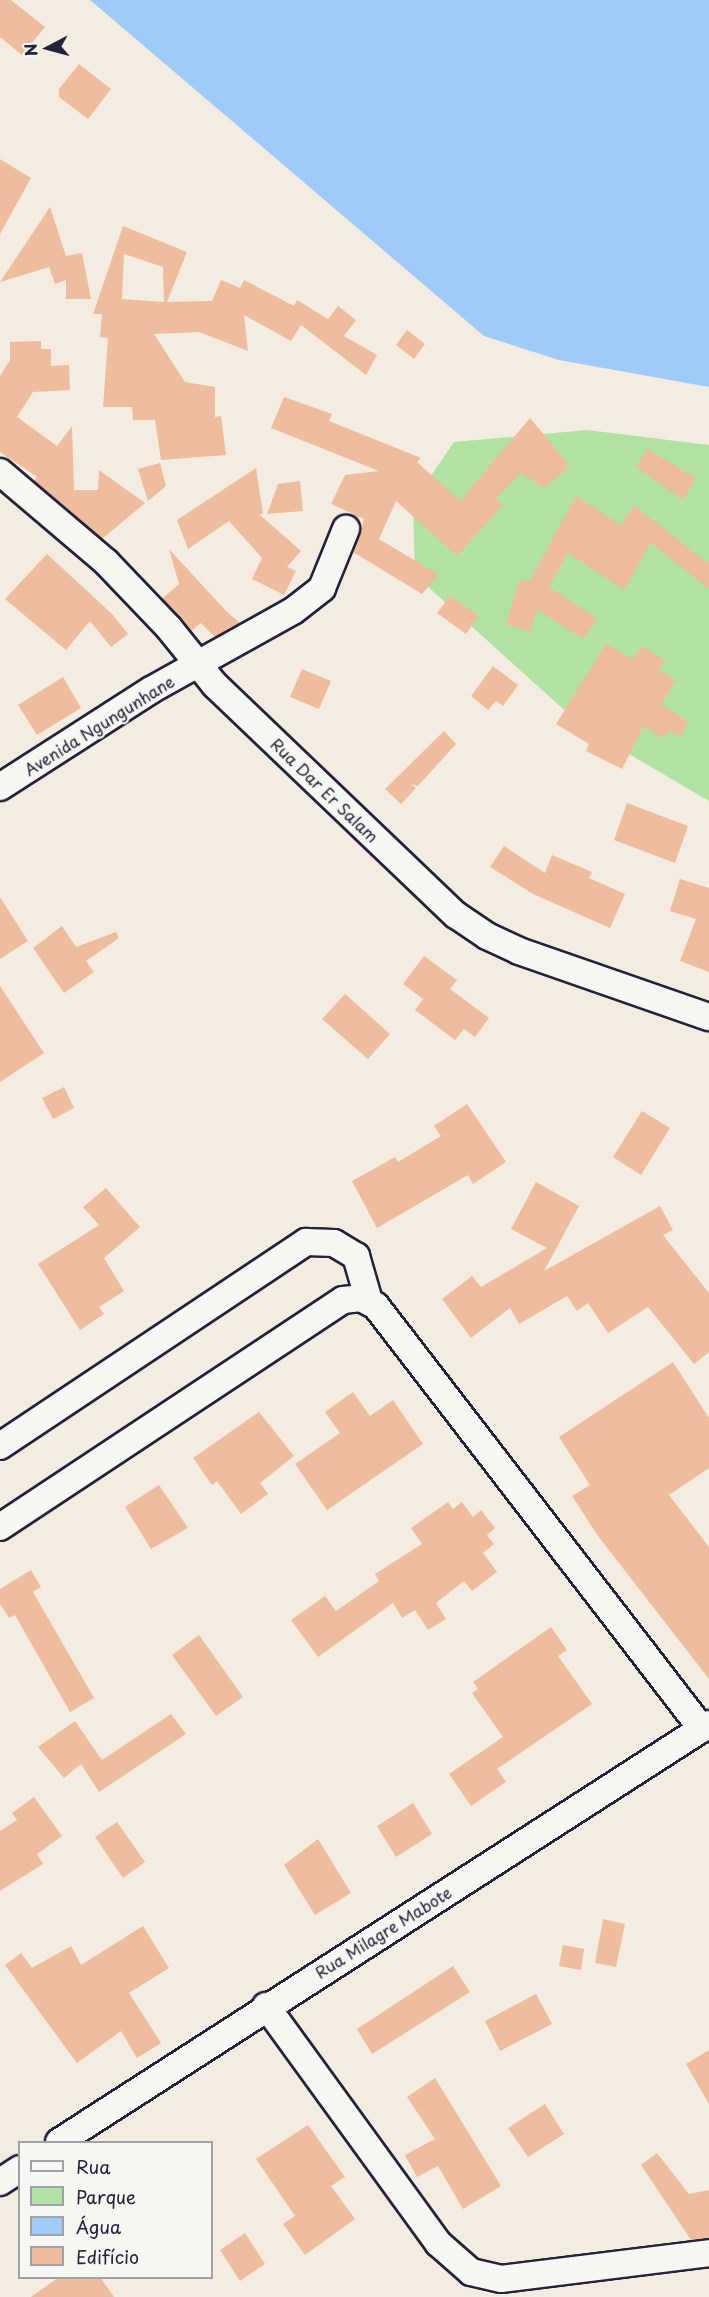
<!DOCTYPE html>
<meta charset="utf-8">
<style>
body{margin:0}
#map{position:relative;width:709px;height:2297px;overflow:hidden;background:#f4ebe1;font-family:"Playpen Sans",sans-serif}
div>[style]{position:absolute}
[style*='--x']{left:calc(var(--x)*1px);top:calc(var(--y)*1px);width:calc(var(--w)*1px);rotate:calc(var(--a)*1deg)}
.green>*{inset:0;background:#b1e2a2}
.water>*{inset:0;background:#9fcbf9}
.building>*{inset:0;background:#eebd9e}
.roads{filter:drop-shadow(2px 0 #22223b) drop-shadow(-2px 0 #22223b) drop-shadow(0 2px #22223b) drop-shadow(0 -2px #22223b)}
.street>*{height:26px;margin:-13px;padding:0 13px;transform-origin:13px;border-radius:13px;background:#f6f6f2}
span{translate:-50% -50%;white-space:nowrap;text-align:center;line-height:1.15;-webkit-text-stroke:4.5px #f6f6f2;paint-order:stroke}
.street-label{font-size:16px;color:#22223b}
.legend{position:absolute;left:18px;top:2141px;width:195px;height:138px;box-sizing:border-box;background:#f6f6f2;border:2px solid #a1a1a9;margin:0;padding:8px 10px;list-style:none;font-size:18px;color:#22223b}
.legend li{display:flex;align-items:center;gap:12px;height:30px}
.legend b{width:30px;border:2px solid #a1a1a9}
.north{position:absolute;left:18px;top:18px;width:60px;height:60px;-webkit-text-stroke:4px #f6f6f2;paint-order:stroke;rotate:264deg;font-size:16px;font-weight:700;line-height:24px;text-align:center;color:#22223b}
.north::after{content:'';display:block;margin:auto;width:21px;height:27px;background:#22223b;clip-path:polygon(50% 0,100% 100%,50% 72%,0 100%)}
</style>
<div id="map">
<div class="green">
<div style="clip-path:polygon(587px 430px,709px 445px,709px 801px,583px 727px,415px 575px,413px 502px,454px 442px)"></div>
</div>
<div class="water">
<div style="clip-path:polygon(90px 0,709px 0,709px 387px,559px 360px,484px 336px)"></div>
</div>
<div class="building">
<div style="clip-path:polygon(0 0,11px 0,45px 27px,22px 55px,0 37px)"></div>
<div style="clip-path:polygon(79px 64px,111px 89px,88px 119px,59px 97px,59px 89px)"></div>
<div style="clip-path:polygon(0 159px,31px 178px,0 234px)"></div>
<div style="clip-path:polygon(50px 207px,66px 256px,82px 253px,91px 299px,66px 299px,66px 280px,55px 284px,49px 267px,0 282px)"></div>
<div style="clip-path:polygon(evenodd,123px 226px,187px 252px,167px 302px,212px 301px,221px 280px,240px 288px,244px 280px,294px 306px,297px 300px,328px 319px,338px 306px,356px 320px,344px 336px,377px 355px,366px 375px,301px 325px,291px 341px,244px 315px,248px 351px,199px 332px,154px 334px,185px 382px,215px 387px,215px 417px,221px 416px,226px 455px,161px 460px,155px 420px,133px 420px,132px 407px,103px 407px,108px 338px,100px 337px,102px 314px,93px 314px,123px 226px,124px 254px,163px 267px,164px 302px,122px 299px,124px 254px)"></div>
<div style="clip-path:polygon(407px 330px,425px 344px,414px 359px,396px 345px)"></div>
<div style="clip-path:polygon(41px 341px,41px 349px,51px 349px,51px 366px,69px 365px,70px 390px,33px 392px,17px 417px,57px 446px,72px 426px,74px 490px,98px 490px,99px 470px,145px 503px,102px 539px,34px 481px,37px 477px,0 452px,0 376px,10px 360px,10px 342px)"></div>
<div style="clip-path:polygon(284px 397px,332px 414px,329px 421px,421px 458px,417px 462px,460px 501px,530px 418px,567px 462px,567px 469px,544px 488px,521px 473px,496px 498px,503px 505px,457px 556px,396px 501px,379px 539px,439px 575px,422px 594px,353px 552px,364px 519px,331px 504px,345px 475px,379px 471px,271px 428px)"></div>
<div style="clip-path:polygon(647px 449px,696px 478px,683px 500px,636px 467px)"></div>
<div style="clip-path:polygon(160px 463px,166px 486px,148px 501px,138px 469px)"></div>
<div style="clip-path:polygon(256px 468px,263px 514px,259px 514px,301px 551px,287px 567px,296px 571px,284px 595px,252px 579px,262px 558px,229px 521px,188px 549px,177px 520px)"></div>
<div style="clip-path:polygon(300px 481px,303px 511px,267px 514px,278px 484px)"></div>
<div style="clip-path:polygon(576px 496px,621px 525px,634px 505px,709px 564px,709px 589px,651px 543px,624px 590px,568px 553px,549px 587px,597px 618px,584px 639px,537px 610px,530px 632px,506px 624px,520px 579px,529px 582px)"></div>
<div style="clip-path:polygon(169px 549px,226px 611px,240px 623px,215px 637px,201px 623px,191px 631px,162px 599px,179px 584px)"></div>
<div style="clip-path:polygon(47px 554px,112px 614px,128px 634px,111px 647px,90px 621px,66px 650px,5px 599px)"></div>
<div style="clip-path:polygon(450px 596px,479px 616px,466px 634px,437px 613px)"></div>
<div style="clip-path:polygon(606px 644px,633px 659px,642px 646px,666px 661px,659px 670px,676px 680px,661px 705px,688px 721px,681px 737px,668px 731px,664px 738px,644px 726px,622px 769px,586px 751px,589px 744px,556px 724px)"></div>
<div style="clip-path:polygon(493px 666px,518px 685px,503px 706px,496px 701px,488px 710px,471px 696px)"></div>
<div style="clip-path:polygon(302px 669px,331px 681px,319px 709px,290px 697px)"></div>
<div style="clip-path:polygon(63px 677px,81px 708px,37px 735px,18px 705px)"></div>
<div style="clip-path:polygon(444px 731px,456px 744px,418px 786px,410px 784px,416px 788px,401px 804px,385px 789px)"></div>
<div style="clip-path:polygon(627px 803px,688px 826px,675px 863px,614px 840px)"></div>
<div style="clip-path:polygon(504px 846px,545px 873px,552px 855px,592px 872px,589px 878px,625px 894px,610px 928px,533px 894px,490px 867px)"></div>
<div style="clip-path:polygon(680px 879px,709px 888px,709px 972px,680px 961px,696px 919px,670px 911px)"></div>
<div style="clip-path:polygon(0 897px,28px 941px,0 959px)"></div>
<div style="clip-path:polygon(62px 926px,76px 947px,116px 932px,119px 938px,86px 961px,94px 972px,64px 993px,33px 948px)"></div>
<div style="clip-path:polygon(424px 956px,457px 980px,450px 989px,489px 1018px,475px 1037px,464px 1029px,455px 1040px,415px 1010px,423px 999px,403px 984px)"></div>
<div style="clip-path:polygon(0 986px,44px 1053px,0 1082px)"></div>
<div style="clip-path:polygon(345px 994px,390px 1034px,368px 1059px,322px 1019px)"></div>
<div style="clip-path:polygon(64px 1087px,74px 1108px,53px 1119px,42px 1098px)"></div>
<div style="clip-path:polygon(467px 1104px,506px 1162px,473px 1184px,468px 1175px,377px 1228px,352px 1181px,395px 1157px,398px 1162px,441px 1136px,434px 1126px)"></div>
<div style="clip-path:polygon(642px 1111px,670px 1128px,641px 1175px,613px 1157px)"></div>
<div style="clip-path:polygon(536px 1182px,579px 1206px,544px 1271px,660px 1206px,673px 1230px,663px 1235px,709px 1293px,709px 1352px,694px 1364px,648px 1307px,608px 1333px,588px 1303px,577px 1311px,567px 1296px,519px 1324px,510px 1308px,471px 1338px,442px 1299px,472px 1276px,481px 1287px,547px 1248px,511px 1229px)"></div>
<div style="clip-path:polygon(106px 1188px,140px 1227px,104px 1258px,124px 1291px,99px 1307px,104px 1314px,80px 1330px,38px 1264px,99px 1225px,83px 1207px)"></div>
<div style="clip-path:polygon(673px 1362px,709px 1418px,709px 1468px,669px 1495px,709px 1547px,709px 1679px,598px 1536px,572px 1496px,590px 1485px,559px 1437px)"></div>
<div style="clip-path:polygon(353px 1392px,370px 1416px,393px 1400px,423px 1444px,327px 1510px,295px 1464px,340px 1433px,325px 1412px)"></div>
<div style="clip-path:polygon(259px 1412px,294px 1456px,260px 1483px,268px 1494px,241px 1514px,217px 1481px,212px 1485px,193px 1458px)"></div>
<div style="clip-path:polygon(159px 1485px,188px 1528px,151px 1549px,125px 1507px)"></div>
<div style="clip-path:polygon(448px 1502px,453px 1509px,462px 1502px,473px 1517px,481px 1510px,495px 1528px,487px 1535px,494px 1544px,483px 1553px,497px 1572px,472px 1591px,464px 1581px,436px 1603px,446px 1619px,428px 1630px,415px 1610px,402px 1618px,393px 1603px,318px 1657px,291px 1620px,325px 1596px,336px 1611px,379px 1581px,375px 1574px,422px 1544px,411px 1528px)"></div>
<div style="clip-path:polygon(31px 1570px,41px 1587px,33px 1592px,94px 1698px,70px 1712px,15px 1615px,9px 1618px,0 1604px,0 1589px)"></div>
<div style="clip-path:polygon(551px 1627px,567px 1650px,558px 1656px,592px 1704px,497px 1769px,506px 1782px,471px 1806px,449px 1774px,503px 1737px,472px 1693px,478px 1689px,473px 1682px)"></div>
<div style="clip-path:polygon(199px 1635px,243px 1697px,216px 1716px,172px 1655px)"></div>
<div style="clip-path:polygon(171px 1714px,186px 1734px,99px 1792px,81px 1764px,64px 1778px,38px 1747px,75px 1721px,102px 1760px)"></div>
<div style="clip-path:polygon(34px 1797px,62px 1836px,37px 1854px,43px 1864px,0 1891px,0 1831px,17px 1820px,12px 1813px)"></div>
<div style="clip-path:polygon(413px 1803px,432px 1834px,396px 1857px,377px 1826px)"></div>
<div style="clip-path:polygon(117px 1822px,145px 1862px,123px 1878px,95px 1837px)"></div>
<div style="clip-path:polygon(318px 1839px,351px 1893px,315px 1915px,284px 1865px)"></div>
<div style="clip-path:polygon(603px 1919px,625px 1924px,616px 1967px,595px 1963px)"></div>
<div style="clip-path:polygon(143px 1926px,169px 1968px,129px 1993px,161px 2043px,137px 2058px,121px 2031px,77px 2063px,5px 1965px,21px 1953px,32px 1968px,71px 1946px,81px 1965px)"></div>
<div style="clip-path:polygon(563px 1945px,584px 1949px,581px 1970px,559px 1966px)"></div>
<div style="clip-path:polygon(453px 1966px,470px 1992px,372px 2054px,357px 2029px)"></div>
<div style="clip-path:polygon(536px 1994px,552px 2024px,500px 2051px,485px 2021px)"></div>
<div style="clip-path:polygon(709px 2050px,709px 2104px,686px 2064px)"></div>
<div style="clip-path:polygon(435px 2078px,501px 2186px,463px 2209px,438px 2166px,417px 2177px,405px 2155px,435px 2139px,407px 2097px)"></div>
<div style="clip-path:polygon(545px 2104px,564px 2134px,528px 2157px,508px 2128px)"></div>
<div style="clip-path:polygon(308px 2125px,345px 2177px,331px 2186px,355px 2219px,305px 2255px,283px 2224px,295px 2216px,256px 2159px)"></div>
<div style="clip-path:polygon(657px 2153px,689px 2194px,709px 2190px,709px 2238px,691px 2240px,641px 2165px)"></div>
<div style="clip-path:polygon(245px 2233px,265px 2264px,240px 2281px,220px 2250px)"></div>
<div style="clip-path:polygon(59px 2277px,100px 2277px,114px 2297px,31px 2297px)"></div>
</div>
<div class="roads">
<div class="street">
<div style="--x:0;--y:472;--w:139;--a:40.3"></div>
<div style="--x:106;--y:562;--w:91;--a:46.3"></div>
<div style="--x:169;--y:628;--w:73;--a:51.1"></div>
<div style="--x:215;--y:685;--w:333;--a:43.7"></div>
<div style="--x:456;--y:915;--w:37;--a:34"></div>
<div style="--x:487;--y:936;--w:35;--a:25"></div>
<div style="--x:519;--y:951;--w:201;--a:19.2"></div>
<div style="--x:0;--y:787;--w:179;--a:-32.7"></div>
<div style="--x:151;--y:690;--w:162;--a:-29.1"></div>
<div style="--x:293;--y:611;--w:37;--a:-38"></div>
<div style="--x:322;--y:588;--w:64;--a:-67.9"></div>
<div style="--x:0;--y:1446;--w:368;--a:-33.7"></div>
<div style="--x:306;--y:1242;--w:28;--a:2"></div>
<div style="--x:334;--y:1243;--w:26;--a:31"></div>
<div style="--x:356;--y:1256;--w:47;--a:73.9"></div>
<div style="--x:0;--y:1527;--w:411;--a:-33.5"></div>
<div style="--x:343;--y:1300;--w:18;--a:-6"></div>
<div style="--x:361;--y:1298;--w:17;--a:28"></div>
<div style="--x:376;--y:1306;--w:534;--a:52.38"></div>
<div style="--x:266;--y:2006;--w:293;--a:54"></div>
<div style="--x:438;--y:2243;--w:44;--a:41.3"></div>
<div style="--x:471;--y:2272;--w:31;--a:13"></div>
<div style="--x:501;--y:2279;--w:210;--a:-7.1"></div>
<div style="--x:59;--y:2142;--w:773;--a:-32.74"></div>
<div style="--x:0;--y:2182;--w:24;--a:-33"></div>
</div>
</div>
<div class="street-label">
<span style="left:99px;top:725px;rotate:-32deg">Avenida Ngungunhane</span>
<span style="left:325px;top:790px;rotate:44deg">Rua Dar Er Salam</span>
<span style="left:383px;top:1932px;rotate:-32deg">Rua Milagre Mabote</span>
</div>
<ul class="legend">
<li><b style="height:8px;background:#f6f6f2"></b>Rua</li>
<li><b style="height:16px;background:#b1e2a2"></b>Parque</li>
<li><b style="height:16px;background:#9fcbf9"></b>Água</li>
<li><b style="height:16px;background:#eebd9e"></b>Edifício</li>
</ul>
<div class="north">N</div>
</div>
